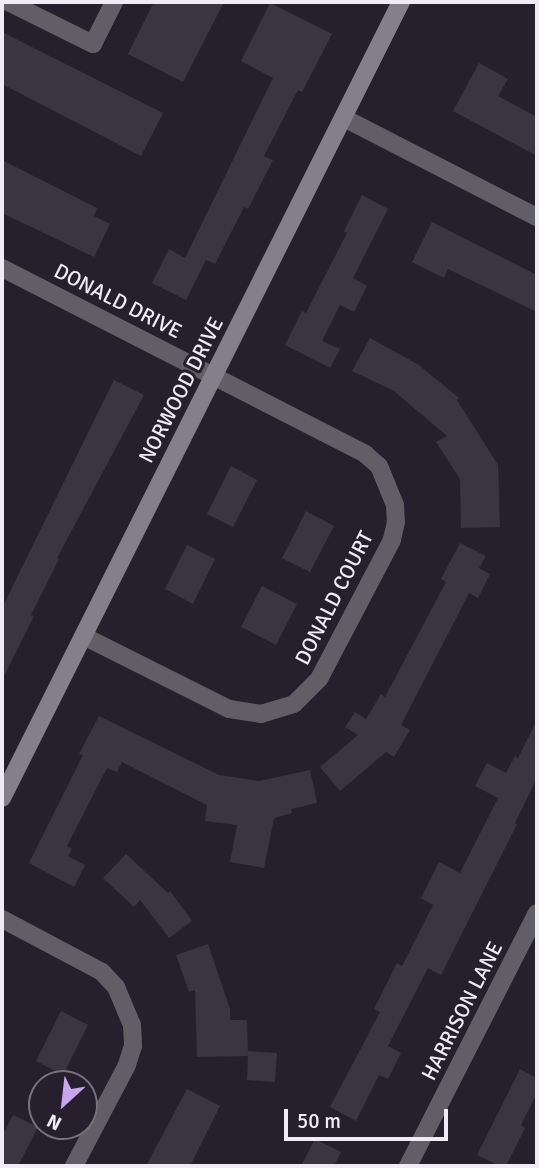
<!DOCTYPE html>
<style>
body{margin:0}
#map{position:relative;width:539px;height:1168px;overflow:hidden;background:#26202e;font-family:Signika,sans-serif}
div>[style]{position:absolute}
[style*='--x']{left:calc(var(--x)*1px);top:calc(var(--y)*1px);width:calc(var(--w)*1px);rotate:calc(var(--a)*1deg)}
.building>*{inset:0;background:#3a3443}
.street>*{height:18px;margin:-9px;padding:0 9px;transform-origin:9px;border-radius:9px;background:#615e65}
.secondary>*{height:18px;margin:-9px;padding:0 9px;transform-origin:9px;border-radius:9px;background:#847f8b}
span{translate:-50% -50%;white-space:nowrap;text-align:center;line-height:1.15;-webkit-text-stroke:6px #26202e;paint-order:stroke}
.street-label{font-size:21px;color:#f0ecf6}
.frame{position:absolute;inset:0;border:4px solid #f0ecf6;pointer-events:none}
.north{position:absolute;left:28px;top:1070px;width:70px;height:70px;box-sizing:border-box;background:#26202e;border:2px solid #77727e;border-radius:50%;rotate:207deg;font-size:19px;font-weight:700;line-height:28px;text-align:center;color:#f0ecf6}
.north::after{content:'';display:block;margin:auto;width:24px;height:32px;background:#c7a6ef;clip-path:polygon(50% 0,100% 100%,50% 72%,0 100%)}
.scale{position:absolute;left:284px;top:1109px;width:164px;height:32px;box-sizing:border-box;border:4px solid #f0ecf6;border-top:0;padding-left:9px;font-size:21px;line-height:24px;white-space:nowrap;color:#f0ecf6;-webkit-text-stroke:5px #26202e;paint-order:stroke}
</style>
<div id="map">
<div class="building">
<div style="clip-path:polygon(154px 2px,224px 2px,183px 82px,128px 54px)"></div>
<div style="clip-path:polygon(270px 3px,332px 34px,302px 92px,298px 90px,264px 156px,273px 160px,248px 209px,244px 207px,215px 264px,206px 260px,186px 300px,152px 283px,169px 249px,185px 258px,273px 78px,241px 61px)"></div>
<div style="clip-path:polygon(2px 32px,163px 113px,141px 156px,2px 84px)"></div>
<div style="clip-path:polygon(479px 63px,508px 79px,498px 96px,537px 117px,537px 156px,453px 111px)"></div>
<div style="clip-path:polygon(2px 160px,97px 208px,94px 216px,110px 224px,94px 257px,2px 213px)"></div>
<div style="clip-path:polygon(362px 195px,388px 209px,353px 278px,367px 286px,354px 312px,340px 305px,322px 341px,340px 349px,330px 368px,285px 345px,302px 311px,306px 313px,347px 233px,344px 231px)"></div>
<div style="clip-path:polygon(432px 222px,537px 275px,537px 312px,448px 269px,444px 278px,412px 262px)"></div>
<div style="clip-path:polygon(370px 338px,419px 365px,459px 398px,457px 400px,498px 465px,500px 527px,461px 528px,460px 479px,436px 442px,447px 436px,394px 391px,352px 371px)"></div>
<div style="clip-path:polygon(114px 380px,144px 395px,57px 558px,59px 559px,31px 615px,34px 616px,2px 680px,2px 608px)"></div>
<div style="clip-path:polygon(231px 466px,257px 480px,233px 527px,207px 514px)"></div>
<div style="clip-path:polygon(306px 511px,334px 526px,310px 572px,282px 558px)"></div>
<div style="clip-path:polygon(460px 543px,486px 556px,479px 568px,490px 574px,478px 598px,469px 593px,401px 725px,410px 730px,394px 757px,386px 752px,340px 791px,320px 767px,358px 735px,345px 727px,355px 712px,366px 719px,381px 694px,385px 697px,446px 582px,441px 579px)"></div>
<div style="clip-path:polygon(187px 545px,215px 559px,193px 604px,165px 589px)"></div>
<div style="clip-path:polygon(262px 586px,297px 604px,276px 645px,241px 627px)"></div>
<div style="clip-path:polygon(99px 716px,219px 775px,259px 781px,310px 770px,317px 803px,291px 809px,292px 813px,274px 818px,264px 868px,230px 862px,237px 825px,205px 821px,207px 805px,122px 762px,117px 772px,107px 768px,67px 846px,72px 849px,68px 856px,85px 865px,74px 887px,29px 863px,83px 755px,79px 754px)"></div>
<div style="clip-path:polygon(537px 720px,537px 778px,515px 823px,517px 824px,441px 975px,428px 968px,388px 1046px,401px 1053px,388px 1079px,379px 1075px,356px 1121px,330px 1107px,380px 1012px,374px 1009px,397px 963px,402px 966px,433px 905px,421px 898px,439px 862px,460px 873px,498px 798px,475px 786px,487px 763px,506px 773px,515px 756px,518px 758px)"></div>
<div style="clip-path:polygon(126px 854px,168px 893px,170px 891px,192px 921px,169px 938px,140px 900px,134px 907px,103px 878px)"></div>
<div style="clip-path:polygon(208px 944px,230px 1009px,230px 1020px,247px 1020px,248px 1054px,248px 1051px,277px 1053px,275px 1082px,247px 1080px,248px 1056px,197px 1057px,195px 990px,189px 992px,176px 955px)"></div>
<div style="clip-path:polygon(61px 1011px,88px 1025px,63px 1075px,36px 1061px)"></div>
<div style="clip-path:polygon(520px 1069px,537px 1078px,537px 1093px,521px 1125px,525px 1128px,506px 1166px,500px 1166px,477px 1155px)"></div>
<div style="clip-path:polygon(187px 1089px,220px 1106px,190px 1166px,146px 1166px)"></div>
<div style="clip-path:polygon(13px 1115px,38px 1127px,18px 1166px,2px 1166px,2px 1136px)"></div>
<div style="clip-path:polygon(315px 1139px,341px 1152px,334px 1166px,301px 1166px)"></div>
</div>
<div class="street">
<div style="--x:8;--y:2;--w:95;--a:26.3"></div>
<div style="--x:93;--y:44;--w:47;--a:-63.4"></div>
<div style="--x:344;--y:118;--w:217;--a:27.2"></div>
<div style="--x:2;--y:268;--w:408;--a:27.1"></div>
<div style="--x:365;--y:454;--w:18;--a:41"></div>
<div style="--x:379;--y:466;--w:42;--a:67.7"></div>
<div style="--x:395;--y:505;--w:17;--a:87"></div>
<div style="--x:396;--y:522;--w:18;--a:103"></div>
<div style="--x:392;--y:540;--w:157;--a:117.7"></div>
<div style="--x:319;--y:679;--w:35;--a:135"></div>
<div style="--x:294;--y:704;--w:34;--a:163"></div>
<div style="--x:261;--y:714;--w:32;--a:-171"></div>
<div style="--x:229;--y:709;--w:163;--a:-153.4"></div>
<div style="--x:2;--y:919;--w:113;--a:27.9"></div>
<div style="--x:102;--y:972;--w:21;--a:47"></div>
<div style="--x:116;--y:987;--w:41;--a:67.2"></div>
<div style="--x:132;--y:1025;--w:21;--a:87"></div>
<div style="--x:133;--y:1046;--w:20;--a:108"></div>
<div style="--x:127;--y:1065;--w:114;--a:117.7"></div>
<div style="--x:408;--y:1166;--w:284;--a:-63"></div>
</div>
<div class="secondary">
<div style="--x:2;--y:798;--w:890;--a:-63.38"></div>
</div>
<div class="street-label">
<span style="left:118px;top:301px;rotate:27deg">DONALD DRIVE</span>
<span style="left:181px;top:390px;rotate:-63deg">NORWOOD DRIVE</span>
<span style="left:334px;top:598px;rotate:-63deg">DONALD COURT</span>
<span style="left:462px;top:1011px;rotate:-63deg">HARRISON LANE</span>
</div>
<div class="frame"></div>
<div class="north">N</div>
<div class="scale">50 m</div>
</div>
